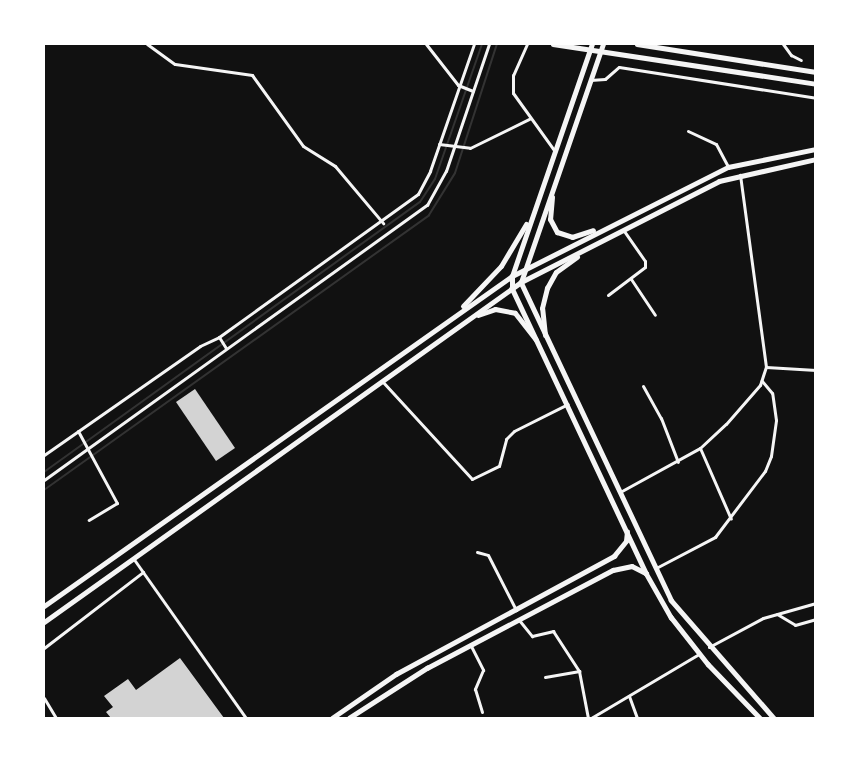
<!DOCTYPE html>
<style>
body{margin:0}
#map{position:relative;width:859px;height:762px;overflow:hidden;background:#111;font-family:Raleway,sans-serif}
div>[style]{position:absolute}
[style*='--x']{left:calc(var(--x)*1px);top:calc(var(--y)*1px);width:calc(var(--w)*1px);rotate:calc(var(--a)*1deg)}
.stream>*{height:2px;margin:-1px;padding:0 1px;transform-origin:1px;border-radius:1px;background:#333}
.building>*{inset:0;background:#d3d3d3}
.minor>*{height:3px;margin:-1.5px;padding:0 1.5px;transform-origin:1.5px;border-radius:1.5px;background:#f5f5f5}
.secondary>*{height:4.5px;margin:-2.25px;padding:0 2.25px;transform-origin:2.25px;border-radius:2.25px;background:#f5f5f5}
.primary>*{height:4.5px;margin:-2.25px;padding:0 2.25px;transform-origin:2.25px;border-radius:2.25px;background:#f5f5f5}
.trunk>*{height:5px;margin:-2.5px;padding:0 2.5px;transform-origin:2.5px;border-radius:2.5px;background:#f5f5f5}
span{translate:-50% -50%;white-space:nowrap;text-align:center;line-height:1.15;-webkit-text-stroke:5px #fff;paint-order:stroke}
.frame{position:absolute;inset:0;border:45px solid #fff;pointer-events:none}
</style>
<div id="map">
<div class="stream">
<div style="--x:44;--y:472;--w:463;--a:-35.7"></div>
<div style="--x:420;--y:202;--w:27;--a:-57"></div>
<div style="--x:435;--y:179;--w:143;--a:-70.8"></div>
<div style="--x:44;--y:490;--w:473;--a:-35.5"></div>
<div style="--x:429;--y:215;--w:49;--a:-58.2"></div>
<div style="--x:455;--y:173;--w:136;--a:-72"></div>
</div>
<div class="building">
<div style="clip-path:polygon(195px 389px,235px 448px,216px 461px,176px 402px)"></div>
<div style="clip-path:polygon(180px 658px,224px 718px,111px 718px,106px 712px,113px 707px,104px 696px,128px 679px,136px 690px)"></div>
</div>
<div class="minor">
<div style="--x:147;--y:44;--w:34;--a:36"></div>
<div style="--x:175;--y:64;--w:78;--a:8.1"></div>
<div style="--x:252;--y:75;--w:87;--a:54.3"></div>
<div style="--x:303;--y:146;--w:38;--a:32"></div>
<div style="--x:335;--y:166;--w:75;--a:49.9"></div>
<div style="--x:426;--y:44;--w:52;--a:52"></div>
<div style="--x:458;--y:85;--w:16;--a:22"></div>
<div style="--x:527;--y:44;--w:34;--a:114"></div>
<div style="--x:513;--y:75;--w:18;--a:90"></div>
<div style="--x:513;--y:93;--w:70;--a:54.3"></div>
<div style="--x:783;--y:44;--w:14;--a:54"></div>
<div style="--x:791;--y:55;--w:11;--a:27"></div>
<div style="--x:590;--y:80;--w:15;--a:-4"></div>
<div style="--x:605;--y:79;--w:18;--a:-41"></div>
<div style="--x:619;--y:67;--w:199;--a:8.9"></div>
<div style="--x:688;--y:131;--w:31;--a:25"></div>
<div style="--x:716;--y:144;--w:26;--a:62"></div>
<div style="--x:439;--y:144;--w:31;--a:7"></div>
<div style="--x:470;--y:148;--w:66;--a:-26.2"></div>
<div style="--x:631;--y:279;--w:43;--a:56.3"></div>
<div style="--x:608;--y:295;--w:46;--a:-37.1"></div>
<div style="--x:645;--y:267;--w:6;--a:-90"></div>
<div style="--x:645;--y:261;--w:37;--a:-125"></div>
<div style="--x:219;--y:337;--w:13;--a:58"></div>
<div style="--x:766;--y:367;--w:50;--a:3.4"></div>
<div style="--x:382;--y:381;--w:133;--a:47.4"></div>
<div style="--x:472;--y:479;--w:30;--a:-26"></div>
<div style="--x:499;--y:466;--w:28;--a:-75"></div>
<div style="--x:506;--y:439;--w:11;--a:-45"></div>
<div style="--x:514;--y:431;--w:60;--a:-26.6"></div>
<div style="--x:643;--y:386;--w:37;--a:61"></div>
<div style="--x:661;--y:418;--w:47;--a:68.9"></div>
<div style="--x:78;--y:431;--w:82;--a:61.6"></div>
<div style="--x:117;--y:503;--w:33;--a:149"></div>
<div style="--x:700;--y:448;--w:77;--a:66.4"></div>
<div style="--x:44;--y:455;--w:190;--a:-34.9"></div>
<div style="--x:200;--y:346;--w:21;--a:-25"></div>
<div style="--x:219;--y:337;--w:245;--a:-35.7"></div>
<div style="--x:418;--y:194;--w:26;--a:-62"></div>
<div style="--x:430;--y:171;--w:134;--a:-70.9"></div>
<div style="--x:44;--y:480;--w:472;--a:-35.7"></div>
<div style="--x:427;--y:205;--w:39;--a:-61"></div>
<div style="--x:446;--y:171;--w:134;--a:-71.3"></div>
<div style="--x:620;--y:492;--w:91;--a:-28.8"></div>
<div style="--x:700;--y:448;--w:35;--a:-43"></div>
<div style="--x:726;--y:424;--w:52;--a:-48.9"></div>
<div style="--x:760;--y:385;--w:19;--a:-72"></div>
<div style="--x:766;--y:367;--w:194;--a:-97.7"></div>
<div style="--x:477;--y:552;--w:11;--a:15"></div>
<div style="--x:488;--y:555;--w:62;--a:63"></div>
<div style="--x:133;--y:558;--w:196;--a:54.8"></div>
<div style="--x:656;--y:568;--w:67;--a:-27.7"></div>
<div style="--x:715;--y:537;--w:83;--a:-52.9"></div>
<div style="--x:765;--y:471;--w:16;--a:-68"></div>
<div style="--x:771;--y:456;--w:36;--a:-82"></div>
<div style="--x:776;--y:420;--w:27;--a:-98"></div>
<div style="--x:772;--y:393;--w:16;--a:-130"></div>
<div style="--x:777;--y:614;--w:21;--a:31"></div>
<div style="--x:795;--y:625;--w:22;--a:-16"></div>
<div style="--x:519;--y:620;--w:21;--a:51"></div>
<div style="--x:532;--y:636;--w:22;--a:-13"></div>
<div style="--x:553;--y:631;--w:48;--a:57"></div>
<div style="--x:579;--y:671;--w:48;--a:79.2"></div>
<div style="--x:471;--y:646;--w:27;--a:63"></div>
<div style="--x:483;--y:670;--w:21;--a:113"></div>
<div style="--x:475;--y:689;--w:24;--a:73"></div>
<div style="--x:709;--y:647;--w:61;--a:-28.2"></div>
<div style="--x:763;--y:618;--w:55;--a:-15.8"></div>
<div style="--x:44;--y:648;--w:125;--a:-37.5"></div>
<div style="--x:545;--y:677;--w:35;--a:-10"></div>
<div style="--x:629;--y:696;--w:23;--a:70"></div>
<div style="--x:44;--y:698;--w:23;--a:59"></div>
<div style="--x:591;--y:718;--w:126;--a:-30.7"></div>
</div>
<div class="secondary">
<div style="--x:521;--y:282;--w:352;--a:64.7"></div>
<div style="--x:671;--y:600;--w:157;--a:48.9"></div>
<div style="--x:512;--y:288;--w:315;--a:64.8"></div>
<div style="--x:646;--y:573;--w:51;--a:60.4"></div>
<div style="--x:671;--y:617;--w:60;--a:51.8"></div>
<div style="--x:708;--y:664;--w:75;--a:46.1"></div>
<div style="--x:332;--y:718;--w:78;--a:-34.5"></div>
<div style="--x:396;--y:674;--w:248;--a:-28.4"></div>
<div style="--x:614;--y:556;--w:19;--a:-51"></div>
<div style="--x:626;--y:541;--w:9;--a:-84"></div>
<div style="--x:349;--y:718;--w:93;--a:-32.7"></div>
<div style="--x:427;--y:668;--w:210;--a:-27.8"></div>
<div style="--x:613;--y:570;--w:19;--a:-12"></div>
<div style="--x:632;--y:566;--w:16;--a:27"></div>
</div>
<div class="primary">
<div style="--x:553;--y:44;--w:266;--a:8.6"></div>
<div style="--x:637;--y:44;--w:181;--a:8.9"></div>
</div>
<div class="trunk">
<div style="--x:552;--y:197;--w:22;--a:95"></div>
<div style="--x:550;--y:219;--w:15;--a:62"></div>
<div style="--x:557;--y:232;--w:16;--a:18"></div>
<div style="--x:572;--y:237;--w:22;--a:-18"></div>
<div style="--x:521;--y:282;--w:252;--a:-71"></div>
<div style="--x:512;--y:288;--w:12;--a:-90"></div>
<div style="--x:512;--y:276;--w:245;--a:-71"></div>
<div style="--x:463;--y:306;--w:55;--a:-46.5"></div>
<div style="--x:501;--y:266;--w:49;--a:-59.2"></div>
<div style="--x:478;--y:315;--w:18;--a:-19"></div>
<div style="--x:495;--y:309;--w:20;--a:11"></div>
<div style="--x:515;--y:313;--w:34;--a:52"></div>
<div style="--x:545;--y:335;--w:27;--a:-96"></div>
<div style="--x:542;--y:308;--w:21;--a:-76"></div>
<div style="--x:547;--y:288;--w:18;--a:-61"></div>
<div style="--x:556;--y:272;--w:26;--a:-36"></div>
<div style="--x:44;--y:606;--w:573;--a:-35.19"></div>
<div style="--x:512;--y:276;--w:242;--a:-26.8"></div>
<div style="--x:728;--y:167;--w:90;--a:-11.6"></div>
<div style="--x:44;--y:622;--w:586;--a:-35.48"></div>
<div style="--x:521;--y:282;--w:222;--a:-27"></div>
<div style="--x:719;--y:181;--w:99;--a:-12.8"></div>
</div>
<div class="frame"></div>
</div>
